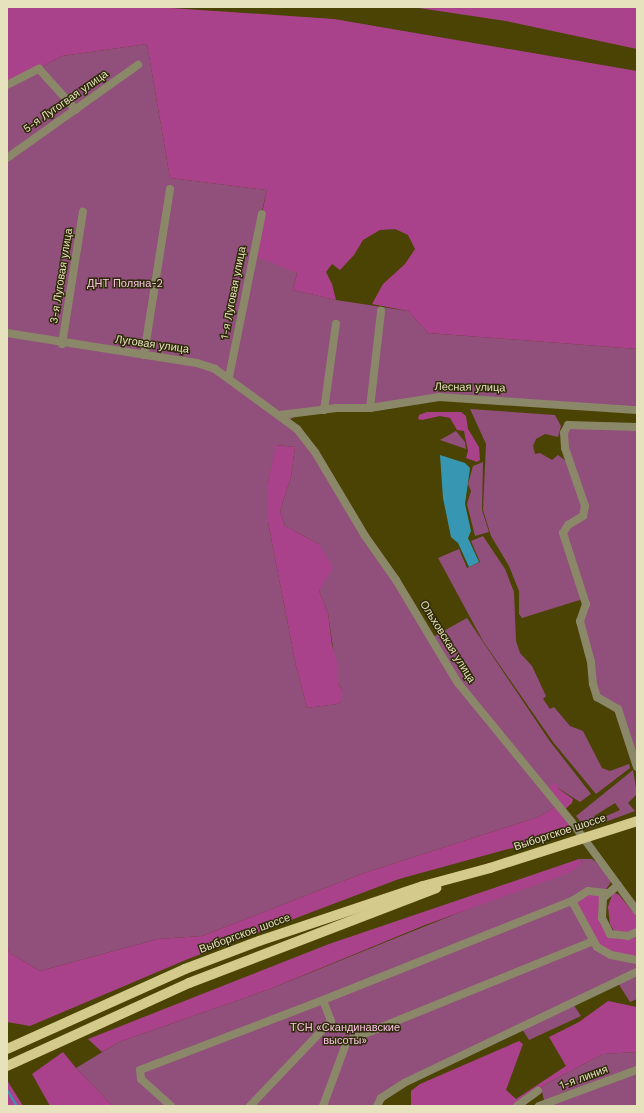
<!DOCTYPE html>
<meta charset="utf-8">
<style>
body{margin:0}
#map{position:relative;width:644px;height:1113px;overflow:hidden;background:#4b4304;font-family:"Work Sans",sans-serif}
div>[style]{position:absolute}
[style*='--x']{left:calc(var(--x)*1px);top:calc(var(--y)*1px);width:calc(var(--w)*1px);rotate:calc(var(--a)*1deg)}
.green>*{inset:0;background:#914f7b}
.forest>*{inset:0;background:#aa428b}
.water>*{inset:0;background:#3796b2}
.stream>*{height:2px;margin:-1px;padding:0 1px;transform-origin:1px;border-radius:1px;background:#3796b2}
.minor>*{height:8px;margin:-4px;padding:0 4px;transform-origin:4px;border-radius:4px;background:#8b8769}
.major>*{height:10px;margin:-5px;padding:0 5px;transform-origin:5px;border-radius:5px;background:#d3ca8b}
span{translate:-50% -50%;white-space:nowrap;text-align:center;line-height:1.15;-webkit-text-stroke:3px #2e2a0a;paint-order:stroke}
.street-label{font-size:11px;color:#e6e2bd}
.park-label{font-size:11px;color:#fcc5e7}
.frame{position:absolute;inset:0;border:8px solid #e6e2bd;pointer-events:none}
</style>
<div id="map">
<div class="green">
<div style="clip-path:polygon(evenodd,147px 44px,170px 178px,267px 190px,260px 219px,297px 273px,293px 290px,336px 300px,408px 311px,428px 333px,637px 349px,637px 410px,461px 397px,302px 412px,288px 421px,297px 429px,431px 638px,467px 618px,549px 740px,591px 794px,580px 802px,558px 788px,558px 805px,538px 817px,361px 874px,202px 936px,158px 939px,40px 971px,10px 953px,7px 945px,7px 85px,62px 56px,147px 44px,277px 445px,295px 447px,291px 477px,280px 511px,285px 526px,319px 544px,326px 577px,319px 591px,328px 613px,338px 683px,342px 690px,342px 701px,337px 704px,307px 708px,296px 666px,268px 522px,268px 482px,277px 445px)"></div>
<div style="clip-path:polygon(470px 409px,555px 415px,561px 426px,558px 437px,545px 434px,536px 439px,533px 446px,535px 454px,540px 453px,552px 460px,558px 455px,566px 461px,568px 425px,637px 427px,637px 767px,618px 709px,597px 697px,580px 621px,583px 599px,522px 618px,519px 614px,519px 591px,509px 566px,491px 536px,483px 510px,486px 444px)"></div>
<div style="clip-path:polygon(456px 431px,465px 442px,466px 449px,440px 440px)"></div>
<div style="clip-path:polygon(483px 462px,482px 510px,489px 532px,475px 536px,467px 504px,471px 491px,468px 484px,473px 466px)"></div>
<div style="clip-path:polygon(483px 536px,505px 569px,514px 592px,516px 641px,520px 653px,532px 666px,546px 696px,543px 699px,550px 709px,554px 707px,570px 726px,583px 731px,602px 768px,610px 771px,629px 764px,630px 768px,596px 794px,553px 742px,483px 641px,438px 558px,459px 549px,467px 568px,480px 562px,471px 541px)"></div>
<div style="clip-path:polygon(evenodd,633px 770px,637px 794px,628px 803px,635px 811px,586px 829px,576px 816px,633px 770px,615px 803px,620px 810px,597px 820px,594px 816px,615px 803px)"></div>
<div style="clip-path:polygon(579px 859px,592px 859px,601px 866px,611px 882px,602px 895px,573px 903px,637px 960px,637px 999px,630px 1002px,618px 983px,573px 1004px,581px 1016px,529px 1040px,522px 1029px,404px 1083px,377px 1106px,113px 1106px,76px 1068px,119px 1042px,270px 989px,401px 936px,583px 863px)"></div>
<div style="clip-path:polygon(637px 1052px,637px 1106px,539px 1106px,545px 1104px,541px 1088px,546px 1084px,603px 1054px)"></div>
</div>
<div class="forest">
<div style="clip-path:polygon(7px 7px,156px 7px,334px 19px,637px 71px,637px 349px,428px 333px,408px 311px,372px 304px,383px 284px,405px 264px,415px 249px,408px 235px,395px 229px,380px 230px,363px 240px,354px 255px,340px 270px,332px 264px,326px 272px,332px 284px,336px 300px,293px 290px,297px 273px,253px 255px,267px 190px,170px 178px,147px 44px,62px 56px,7px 85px)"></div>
<div style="clip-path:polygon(412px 7px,637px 7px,637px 49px,506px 21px)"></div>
<div style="clip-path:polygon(427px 412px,461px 412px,466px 416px,468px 429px,479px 447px,480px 460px,477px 462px,466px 458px,468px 451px,464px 431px,457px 430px,450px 418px,440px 416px,422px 420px,418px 419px,419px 415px)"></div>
<div style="clip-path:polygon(276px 445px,295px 447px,291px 477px,280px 511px,285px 526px,319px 544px,333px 568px,319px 591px,328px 613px,332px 645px,338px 665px,338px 683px,342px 690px,342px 701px,337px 704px,307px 708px,296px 666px,268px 522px,268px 482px)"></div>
<div style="clip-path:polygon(553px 783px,557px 784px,559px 789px,573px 799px,572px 803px,563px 811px,571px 821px,567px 833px,399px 879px,188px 959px,30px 1026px,7px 1022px,7px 945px,10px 953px,40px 971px,158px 939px,202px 936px,361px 874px,538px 817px,558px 805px,546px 792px)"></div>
<div style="clip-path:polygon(579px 859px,583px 863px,569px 873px,425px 925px,270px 989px,119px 1042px,102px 1052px,88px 1039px,329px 944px)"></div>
<div style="clip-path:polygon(588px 891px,600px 893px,609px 935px,634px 934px,637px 939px,637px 960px,604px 952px,573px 903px)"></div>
<div style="clip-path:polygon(613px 892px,619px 895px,637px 917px,637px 930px,629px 935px,614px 931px,610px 924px,608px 907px)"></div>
<div style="clip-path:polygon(608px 1001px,637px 1007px,637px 1052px,603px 1054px,546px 1084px,517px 1106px,411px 1106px,411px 1091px,420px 1084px,519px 1041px,523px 1044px,506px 1090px,516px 1099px,566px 1066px,549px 1037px,579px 1022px)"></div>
<div style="clip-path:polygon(63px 1052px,76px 1068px,113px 1106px,50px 1106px,32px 1074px)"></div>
<div style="clip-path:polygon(7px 1080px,23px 1106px,7px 1106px)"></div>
</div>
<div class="water">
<div style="clip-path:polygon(440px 455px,465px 463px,470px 468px,465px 504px,471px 531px,468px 538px,479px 562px,469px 567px,458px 543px,451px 537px,443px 498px)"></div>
</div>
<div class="stream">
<div style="--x:7;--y:1090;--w:19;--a:58"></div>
</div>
<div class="minor">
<div style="--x:7;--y:85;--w:36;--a:-27"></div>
<div style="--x:39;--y:69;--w:55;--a:47.9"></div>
<div style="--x:7;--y:158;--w:161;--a:-35.4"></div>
<div style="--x:7;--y:333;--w:192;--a:9"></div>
<div style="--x:197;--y:363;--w:19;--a:18"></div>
<div style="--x:215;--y:369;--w:102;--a:36.2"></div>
<div style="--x:297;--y:429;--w:29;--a:52"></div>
<div style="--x:315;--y:452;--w:98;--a:59.2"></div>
<div style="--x:365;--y:536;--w:54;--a:54.8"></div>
<div style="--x:396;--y:580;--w:120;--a:59"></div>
<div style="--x:458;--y:683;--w:178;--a:50.7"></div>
<div style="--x:571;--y:821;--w:112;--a:53.7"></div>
<div style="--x:62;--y:344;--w:134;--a:-81"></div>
<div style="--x:144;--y:355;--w:168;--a:-81.1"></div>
<div style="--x:229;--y:377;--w:166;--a:-78.6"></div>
<div style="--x:370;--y:408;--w:98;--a:-83.5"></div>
<div style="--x:324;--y:410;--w:87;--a:-82.1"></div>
<div style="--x:280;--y:415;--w:57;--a:-7"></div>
<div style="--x:337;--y:408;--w:33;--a:0"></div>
<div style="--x:370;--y:408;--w:70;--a:-9.1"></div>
<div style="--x:439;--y:397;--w:198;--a:3.8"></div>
<div style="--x:637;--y:427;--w:69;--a:-178.3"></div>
<div style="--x:568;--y:425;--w:9;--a:117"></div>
<div style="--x:564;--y:433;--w:15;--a:86"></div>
<div style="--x:565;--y:448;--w:61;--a:71"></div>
<div style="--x:585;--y:506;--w:10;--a:101"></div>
<div style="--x:583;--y:516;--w:17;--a:149"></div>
<div style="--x:568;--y:525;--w:9;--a:122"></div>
<div style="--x:563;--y:533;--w:75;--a:72.1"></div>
<div style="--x:586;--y:604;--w:18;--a:109"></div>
<div style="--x:580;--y:621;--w:42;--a:75"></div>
<div style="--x:591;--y:662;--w:22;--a:85"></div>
<div style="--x:593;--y:684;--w:14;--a:73"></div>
<div style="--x:597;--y:697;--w:24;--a:30"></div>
<div style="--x:618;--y:709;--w:61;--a:71.9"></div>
<div style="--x:618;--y:885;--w:20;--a:139"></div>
<div style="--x:603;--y:898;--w:20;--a:93"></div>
<div style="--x:602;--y:918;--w:18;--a:63"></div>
<div style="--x:610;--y:934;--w:18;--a:6"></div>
<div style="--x:628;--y:936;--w:10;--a:-24"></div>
<div style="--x:572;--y:901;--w:52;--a:61.5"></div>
<div style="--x:597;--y:947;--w:16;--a:30"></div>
<div style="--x:611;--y:955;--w:26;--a:11"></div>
<div style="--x:171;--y:1106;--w:40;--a:-138"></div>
<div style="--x:141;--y:1079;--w:9;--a:-96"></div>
<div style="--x:140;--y:1070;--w:196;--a:-20.9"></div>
<div style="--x:323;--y:1000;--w:268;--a:-21.7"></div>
<div style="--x:572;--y:901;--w:19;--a:-32"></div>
<div style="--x:588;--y:891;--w:18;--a:6"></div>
<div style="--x:250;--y:1106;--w:117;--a:-46.4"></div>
<div style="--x:331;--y:1021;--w:22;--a:-111"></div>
<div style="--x:323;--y:1106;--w:69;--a:-69.7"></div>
<div style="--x:347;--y:1041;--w:266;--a:-22.1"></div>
<div style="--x:377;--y:1106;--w:9;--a:-63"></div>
<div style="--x:381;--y:1098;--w:27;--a:-33"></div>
<div style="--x:404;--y:1083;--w:258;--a:-25.5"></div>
<div style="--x:517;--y:1106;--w:26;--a:-36"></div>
<div style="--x:539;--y:1106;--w:104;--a:-20.2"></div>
</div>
<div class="major">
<div style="--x:7;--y:1049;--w:195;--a:-24.2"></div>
<div style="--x:185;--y:969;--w:79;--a:-20.7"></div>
<div style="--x:259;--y:941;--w:173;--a:-18.5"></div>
<div style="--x:423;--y:886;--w:69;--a:-15"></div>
<div style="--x:490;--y:868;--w:154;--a:-17.7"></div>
<div style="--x:7;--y:1066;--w:200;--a:-24.5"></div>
<div style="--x:189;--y:983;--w:265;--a:-21"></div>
</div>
<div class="street-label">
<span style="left:66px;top:102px;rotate:-35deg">5-я Лугогвая улица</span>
<span style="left:62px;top:276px;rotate:-81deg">3-я Луговая улица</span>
<span style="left:234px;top:293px;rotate:-79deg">1-я Луговая улица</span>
<span style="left:152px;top:345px;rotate:8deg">Луговая улица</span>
<span style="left:470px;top:388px;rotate:1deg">Лесная улица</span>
<span style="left:447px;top:642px;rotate:58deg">Ольховская улица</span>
<span style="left:560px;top:833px;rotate:-18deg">Выборгское шоссе</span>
<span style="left:245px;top:934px;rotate:-20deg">Выборгское шоссе</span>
<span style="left:584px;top:1078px;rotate:-20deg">1-я линия</span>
</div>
<div class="park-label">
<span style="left:125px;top:284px">ДНТ Поляна-2</span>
<span style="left:345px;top:1035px">ТСН «Скандинавские<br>высоты»</span>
</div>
<div class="frame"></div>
</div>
